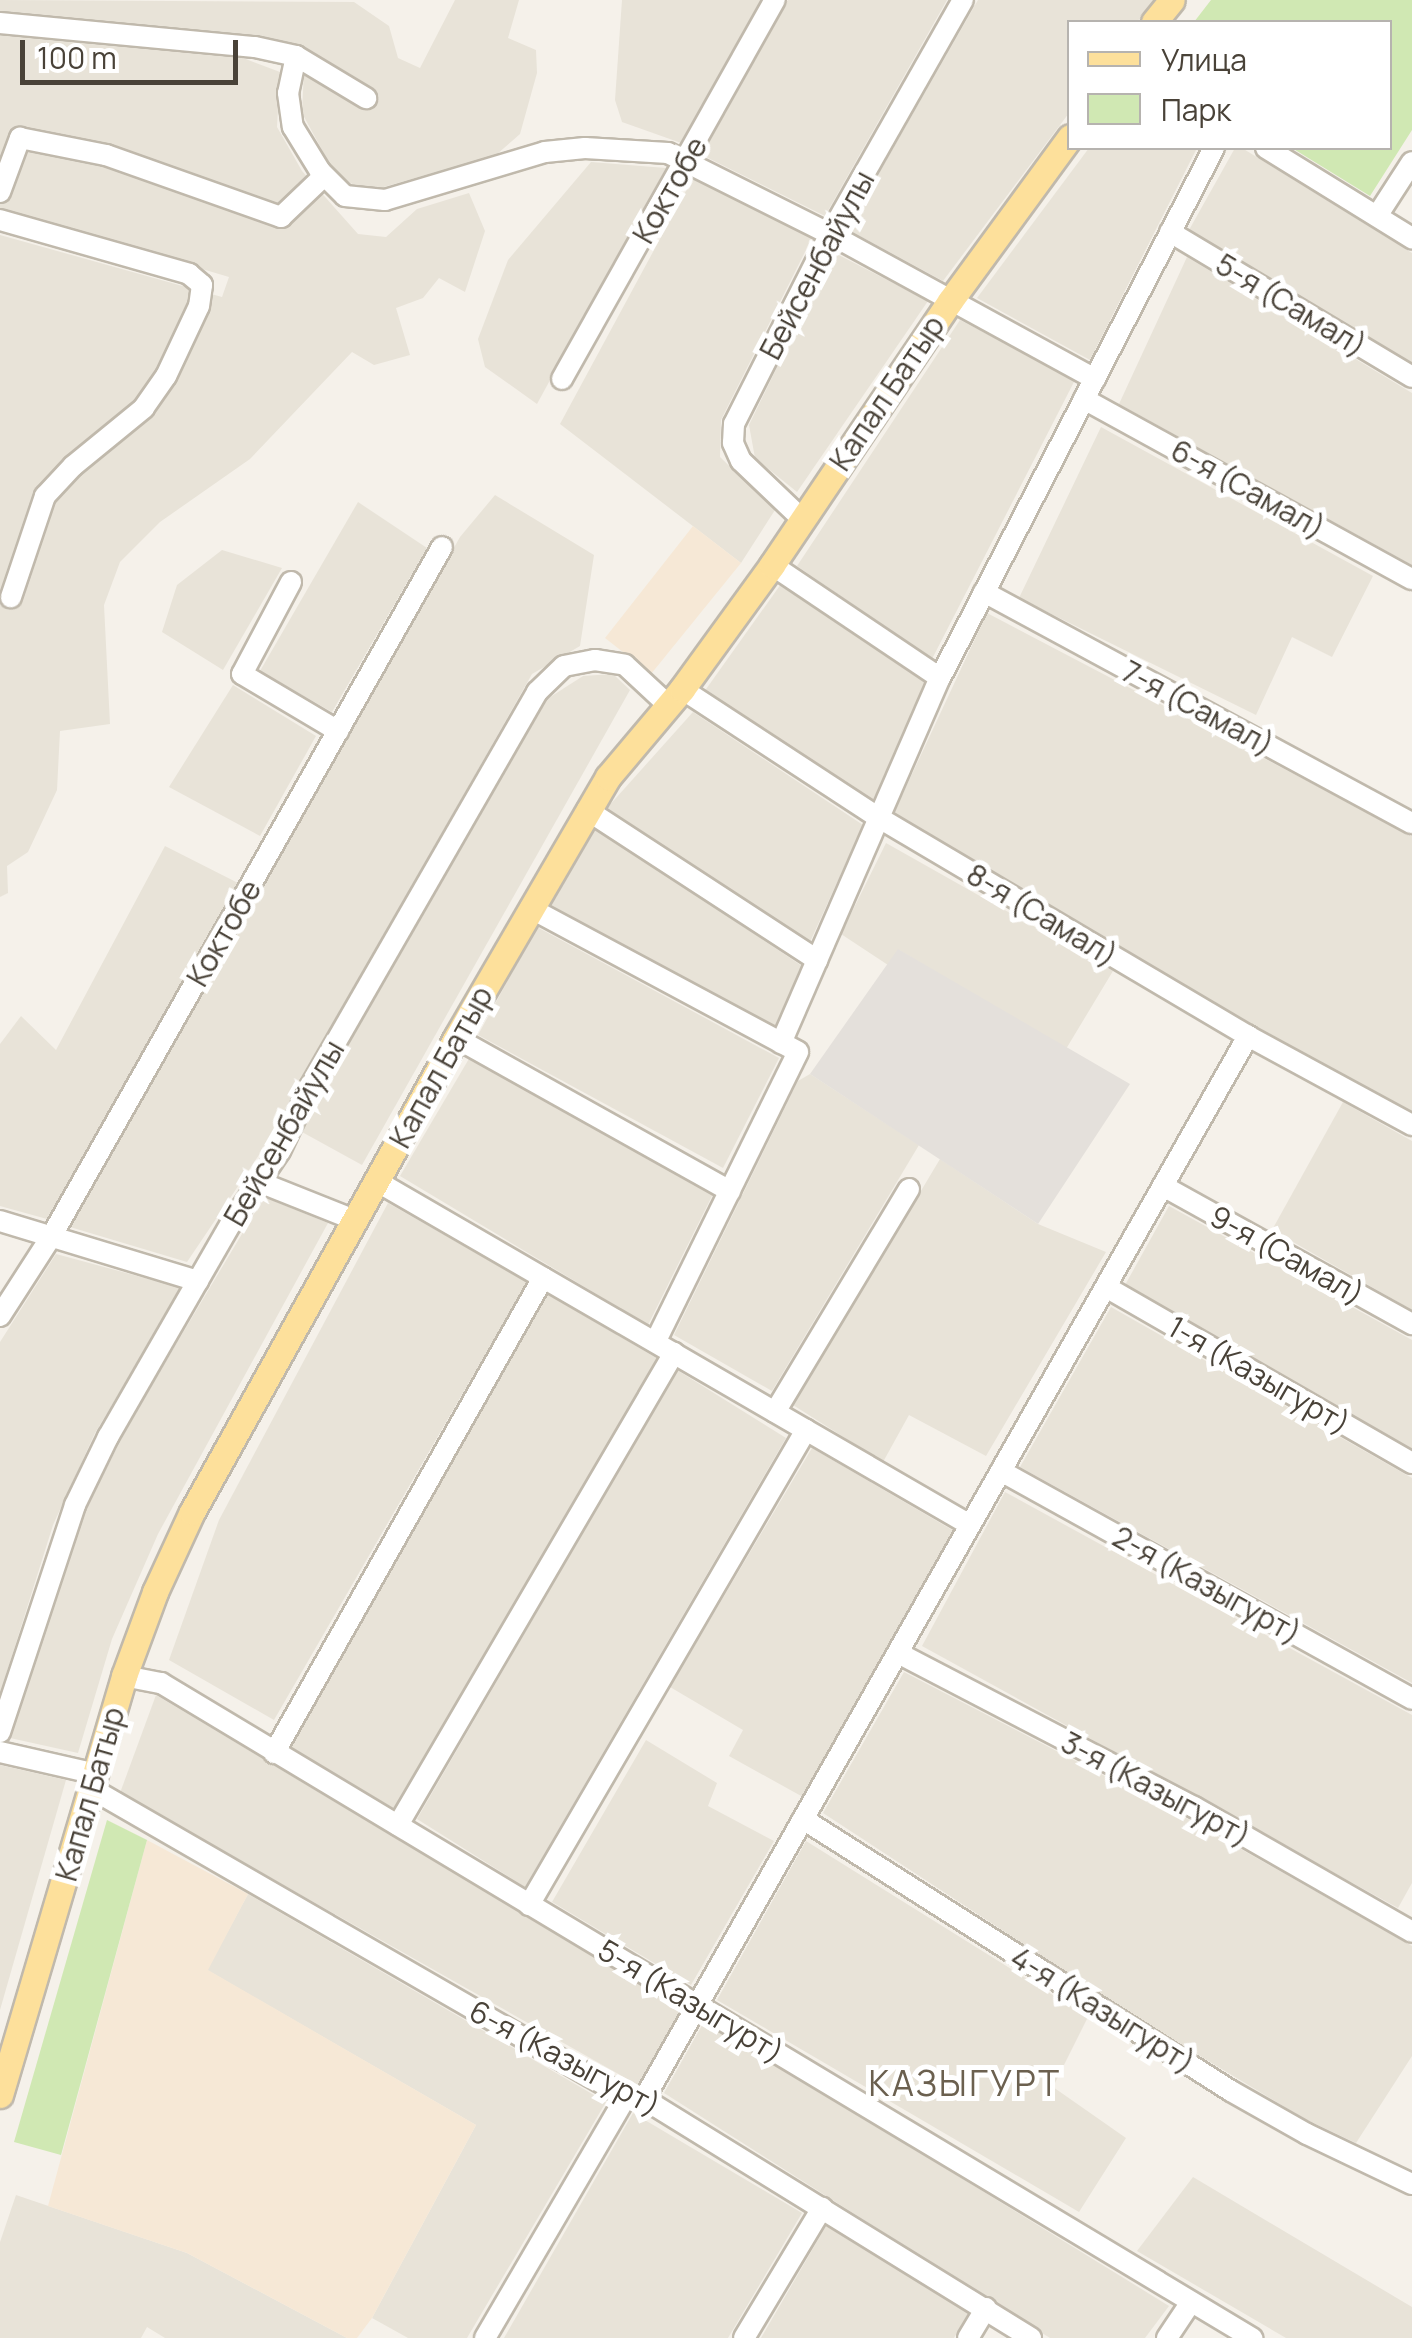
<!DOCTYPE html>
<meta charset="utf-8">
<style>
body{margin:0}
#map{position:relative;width:1412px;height:2338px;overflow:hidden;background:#f5f1ea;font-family:Manrope,sans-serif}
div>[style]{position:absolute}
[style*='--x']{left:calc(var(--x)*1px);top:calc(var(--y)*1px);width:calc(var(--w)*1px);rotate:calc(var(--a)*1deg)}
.residential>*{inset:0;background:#e8e3d8}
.commercial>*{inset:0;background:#f6e8d6}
.industrial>*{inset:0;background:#e4e0db}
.green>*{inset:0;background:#d0e8b3}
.roads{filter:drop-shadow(2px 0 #c0b9ac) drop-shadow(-2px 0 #c0b9ac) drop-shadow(0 2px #c0b9ac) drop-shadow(0 -2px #c0b9ac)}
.minor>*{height:20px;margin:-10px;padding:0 10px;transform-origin:10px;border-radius:10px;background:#fff}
.major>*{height:25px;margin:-12.5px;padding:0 12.5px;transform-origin:12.5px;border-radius:12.5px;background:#fde09b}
span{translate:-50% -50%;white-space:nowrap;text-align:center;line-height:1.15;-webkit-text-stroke:10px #fff;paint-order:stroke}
.street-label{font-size:30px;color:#494238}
.quarter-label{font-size:35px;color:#6b604f;letter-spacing:2.5px}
.legend{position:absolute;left:1067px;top:20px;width:325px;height:130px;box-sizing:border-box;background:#fff;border:2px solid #b6b3af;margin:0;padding:12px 18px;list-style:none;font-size:30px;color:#494238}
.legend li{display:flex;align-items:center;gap:20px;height:50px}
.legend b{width:50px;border:2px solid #b6b3af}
.scale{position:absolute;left:20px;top:40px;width:218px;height:45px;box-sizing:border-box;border:5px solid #494238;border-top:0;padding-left:12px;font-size:30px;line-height:35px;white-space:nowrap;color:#494238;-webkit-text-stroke:8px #fff;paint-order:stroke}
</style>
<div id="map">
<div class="residential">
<div style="clip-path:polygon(0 0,354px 2px,389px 26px,398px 58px,420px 68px,455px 0,519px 0,508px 38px,536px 50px,537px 73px,520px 134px,496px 155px,366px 192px,335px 174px,302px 113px,305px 47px,275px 39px,0 11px)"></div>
<div style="clip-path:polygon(622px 0,762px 0,684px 144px,622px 122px,615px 100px)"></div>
<div style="clip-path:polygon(788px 0,947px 0,825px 216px,702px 155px)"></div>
<div style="clip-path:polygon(978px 0,1154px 0,1137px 22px,1070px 22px,1069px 113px,943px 281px,847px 229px)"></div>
<div style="clip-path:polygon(0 32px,243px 58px,280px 72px,277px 127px,302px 171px,358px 234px,386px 237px,417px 209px,469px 193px,485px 231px,465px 292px,439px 278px,423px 298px,396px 308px,410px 355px,374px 365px,352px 352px,250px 459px,160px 522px,120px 562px,104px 605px,110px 724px,60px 731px,57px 790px,28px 852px,7px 866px,8px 893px,0 897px,0 235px,222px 297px,229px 277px,0 209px)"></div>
<div style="clip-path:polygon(1089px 148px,1197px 148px,1090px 360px,977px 298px)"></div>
<div style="clip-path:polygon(1235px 148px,1242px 148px,1412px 253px,1412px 363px,1189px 230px)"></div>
<div style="clip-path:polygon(591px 162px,666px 168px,537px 404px,485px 367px,478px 339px,508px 260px)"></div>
<div style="clip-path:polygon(694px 176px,813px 236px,721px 420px,720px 457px,775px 510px,741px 563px,560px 424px)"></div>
<div style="clip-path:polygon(833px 252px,928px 301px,797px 492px,755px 458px,749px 425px)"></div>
<div style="clip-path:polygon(1187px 257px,1412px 393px,1412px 565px,1119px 404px)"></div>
<div style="clip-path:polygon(960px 320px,1075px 380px,932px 659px,797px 566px)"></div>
<div style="clip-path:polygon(1101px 427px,1373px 576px,1332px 657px,1292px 637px,1256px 715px,1019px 598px)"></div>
<div style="clip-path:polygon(495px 495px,594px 555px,580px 646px,532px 674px,265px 1146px,187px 1262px,70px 1227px,460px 537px)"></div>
<div style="clip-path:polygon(358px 502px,427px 548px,332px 712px,260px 671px)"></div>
<div style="clip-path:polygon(222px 550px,282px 568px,223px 670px,162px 632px,177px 585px)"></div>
<div style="clip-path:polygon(781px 584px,926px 683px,872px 804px,704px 692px)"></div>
<div style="clip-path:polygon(987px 613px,1412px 836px,1412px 1114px,1261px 1031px,893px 815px)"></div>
<div style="clip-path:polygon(613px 674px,630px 690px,362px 1165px,302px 1132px,328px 1078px,544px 701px,583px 676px)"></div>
<div style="clip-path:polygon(233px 685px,316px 736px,260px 836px,169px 787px)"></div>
<div style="clip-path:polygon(693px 712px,863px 825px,810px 942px,607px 808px)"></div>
<div style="clip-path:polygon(595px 827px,802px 966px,776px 1027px,549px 905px)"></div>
<div style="clip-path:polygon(886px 843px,1113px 971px,1066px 1049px,899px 950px,888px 965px,841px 934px)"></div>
<div style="clip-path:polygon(165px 846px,240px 884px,47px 1219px,0 1206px,0 1044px,21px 1016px,56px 1050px)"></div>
<div style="clip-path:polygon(537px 927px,779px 1058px,723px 1168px,478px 1035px)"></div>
<div style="clip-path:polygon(470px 1057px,713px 1194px,648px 1325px,400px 1176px)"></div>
<div style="clip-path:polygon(810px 1074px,919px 1145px,772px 1391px,674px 1335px,798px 1081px)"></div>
<div style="clip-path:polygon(1343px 1102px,1412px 1141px,1412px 1310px,1272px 1230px)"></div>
<div style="clip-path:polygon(940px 1159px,1038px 1224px,1106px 1252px,986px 1456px,909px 1415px,883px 1462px,793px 1405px)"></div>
<div style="clip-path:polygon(264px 1197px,328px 1223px,158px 1534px,112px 1639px,78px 1753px,10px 1738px,86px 1509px,132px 1418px)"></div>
<div style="clip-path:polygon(388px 1203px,527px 1282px,274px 1720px,169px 1660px,219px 1520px)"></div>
<div style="clip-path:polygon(1169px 1206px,1412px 1340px,1412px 1450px,1125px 1285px)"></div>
<div style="clip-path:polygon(56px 1254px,182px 1288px,95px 1433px,53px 1525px,0 1694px,0 1342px)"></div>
<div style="clip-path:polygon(546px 1293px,658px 1359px,395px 1809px,291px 1748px)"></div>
<div style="clip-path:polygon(1111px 1307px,1412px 1478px,1412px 1683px,1020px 1467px)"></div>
<div style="clip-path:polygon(677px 1370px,786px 1438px,525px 1887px,417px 1819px)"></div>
<div style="clip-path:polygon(812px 1448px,954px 1531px,803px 1797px,729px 1756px,743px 1730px,670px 1687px)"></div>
<div style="clip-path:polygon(1005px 1492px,1412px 1715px,1412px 1883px,1398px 1908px,922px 1646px)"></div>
<div style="clip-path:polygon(904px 1672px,1188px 1819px,1412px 1946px,1412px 2056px,1356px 2143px,1305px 2119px,1135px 2017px,823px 1813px)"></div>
<div style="clip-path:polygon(156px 1695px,682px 2009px,638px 2085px,120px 1793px)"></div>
<div style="clip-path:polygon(646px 1740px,717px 1783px,708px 1806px,774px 1841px,691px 1985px,552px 1902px)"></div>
<div style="clip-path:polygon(0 1765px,66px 1780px,0 2010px)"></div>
<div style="clip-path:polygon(806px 1841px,1088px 2017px,1053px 2087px,1126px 2138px,1079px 2212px,717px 2000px)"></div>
<div style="clip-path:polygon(248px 1894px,606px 2102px,467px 2338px,408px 2338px,372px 2318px,476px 2125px,207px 1970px)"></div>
<div style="clip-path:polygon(705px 2020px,1169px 2306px,1145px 2338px,1050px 2338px,664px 2093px)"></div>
<div style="clip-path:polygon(633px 2113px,802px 2213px,728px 2338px,504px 2338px)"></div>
<div style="clip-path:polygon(1193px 2177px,1412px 2307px,1412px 2338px,1286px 2338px,1137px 2251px)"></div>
<div style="clip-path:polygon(16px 2195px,187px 2253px,347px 2338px,165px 2338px,147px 2327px,141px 2338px,0 2338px,0 2242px)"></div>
<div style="clip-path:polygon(826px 2226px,969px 2312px,954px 2338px,761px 2338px)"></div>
</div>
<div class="commercial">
<div style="clip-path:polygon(693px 526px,741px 563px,651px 674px,605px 638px)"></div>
<div style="clip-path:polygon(147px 1840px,248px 1894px,208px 1970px,476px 2125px,372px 2318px,357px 2338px,347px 2338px,187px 2253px,48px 2206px)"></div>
</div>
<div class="industrial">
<div style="clip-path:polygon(898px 949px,1130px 1084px,1038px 1224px,810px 1074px)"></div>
</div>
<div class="green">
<div style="clip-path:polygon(1211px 0,1412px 0,1412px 130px,1370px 196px,1292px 148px,1390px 148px,1390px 22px,1194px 22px)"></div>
<div style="clip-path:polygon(107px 1820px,147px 1840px,61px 2155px,14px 2142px)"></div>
</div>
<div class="roads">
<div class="minor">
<div style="--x:0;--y:23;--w:256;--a:5.4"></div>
<div style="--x:255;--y:47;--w:42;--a:12.4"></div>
<div style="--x:296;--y:56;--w:82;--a:31"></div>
<div style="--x:296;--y:56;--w:38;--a:102"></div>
<div style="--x:288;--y:93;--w:34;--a:82"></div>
<div style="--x:293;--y:127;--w:52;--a:58.5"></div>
<div style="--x:320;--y:171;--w:35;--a:45"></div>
<div style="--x:345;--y:196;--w:40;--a:5.7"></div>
<div style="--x:385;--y:200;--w:167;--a:-16.7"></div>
<div style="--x:545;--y:152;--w:40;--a:-5.7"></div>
<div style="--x:585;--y:148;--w:83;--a:3.4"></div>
<div style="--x:668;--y:153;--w:181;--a:26.6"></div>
<div style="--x:830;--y:234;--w:302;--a:28.7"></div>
<div style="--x:1266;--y:148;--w:172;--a:31.7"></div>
<div style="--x:0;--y:192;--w:58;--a:-69.7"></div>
<div style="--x:20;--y:138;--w:88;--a:11.2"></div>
<div style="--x:106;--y:155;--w:186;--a:19.5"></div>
<div style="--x:281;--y:217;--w:59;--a:-43.6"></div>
<div style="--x:1377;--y:216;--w:64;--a:-57.1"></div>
<div style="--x:0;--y:220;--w:197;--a:15.9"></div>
<div style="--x:189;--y:274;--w:17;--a:40"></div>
<div style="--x:202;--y:285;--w:21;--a:98"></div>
<div style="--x:199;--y:306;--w:77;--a:115.2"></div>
<div style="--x:166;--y:376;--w:39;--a:125"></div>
<div style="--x:144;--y:408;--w:92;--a:140.8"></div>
<div style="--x:73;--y:466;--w:41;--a:133"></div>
<div style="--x:45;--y:496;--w:107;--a:108.6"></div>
<div style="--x:1170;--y:232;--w:282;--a:30.9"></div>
<div style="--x:562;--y:379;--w:435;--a:-60.7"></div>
<div style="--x:1084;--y:399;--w:374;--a:28.8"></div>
<div style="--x:802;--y:519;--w:84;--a:-136.4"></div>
<div style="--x:741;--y:461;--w:20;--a:-114"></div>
<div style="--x:733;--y:443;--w:19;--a:-87"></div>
<div style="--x:734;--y:424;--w:213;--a:-63.2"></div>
<div style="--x:830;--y:234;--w:269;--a:-60.4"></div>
<div style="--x:772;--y:565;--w:202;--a:33.9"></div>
<div style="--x:291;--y:582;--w:104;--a:118"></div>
<div style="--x:242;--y:674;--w:112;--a:30.7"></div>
<div style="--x:984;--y:592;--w:486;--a:28.4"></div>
<div style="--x:682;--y:689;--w:238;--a:33.2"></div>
<div style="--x:881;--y:819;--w:426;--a:30.6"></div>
<div style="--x:1248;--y:1036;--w:187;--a:28.5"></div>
<div style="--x:587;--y:810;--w:275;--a:33.1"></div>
<div style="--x:530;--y:908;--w:304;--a:28.2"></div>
<div style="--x:798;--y:1052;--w:323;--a:116.2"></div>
<div style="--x:456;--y:1038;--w:314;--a:29.2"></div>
<div style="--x:781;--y:1043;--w:398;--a:-66.5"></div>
<div style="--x:940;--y:678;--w:597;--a:-62.66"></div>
<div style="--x:259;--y:1182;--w:105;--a:21.7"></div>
<div style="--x:378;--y:1182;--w:684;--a:30.09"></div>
<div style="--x:1163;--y:1186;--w:285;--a:29"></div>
<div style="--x:0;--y:1221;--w:207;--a:16.9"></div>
<div style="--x:1106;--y:1287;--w:353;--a:29.9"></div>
<div style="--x:0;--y:1316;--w:94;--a:-57.2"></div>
<div style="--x:51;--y:1237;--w:793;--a:-60.46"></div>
<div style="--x:775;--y:1412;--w:260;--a:-59"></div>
<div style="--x:1001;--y:1471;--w:470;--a:29"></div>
<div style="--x:898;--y:1653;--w:334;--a:27.5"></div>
<div style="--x:1194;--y:1807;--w:251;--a:29.8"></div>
<div style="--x:124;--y:1676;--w:38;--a:11"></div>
<div style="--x:161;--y:1683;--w:1273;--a:30.98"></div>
<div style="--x:0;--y:1732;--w:239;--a:-71.7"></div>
<div style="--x:75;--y:1505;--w:76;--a:-64.1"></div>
<div style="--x:108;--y:1437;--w:245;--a:-60.1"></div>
<div style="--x:230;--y:1225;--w:89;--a:-56"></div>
<div style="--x:280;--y:1151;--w:71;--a:-64.9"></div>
<div style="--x:310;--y:1087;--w:456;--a:-60.1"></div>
<div style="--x:537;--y:692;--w:37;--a:-44"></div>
<div style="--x:564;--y:666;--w:32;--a:-11"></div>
<div style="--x:595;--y:660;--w:30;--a:9"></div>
<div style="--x:625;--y:665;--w:59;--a:42.9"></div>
<div style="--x:0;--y:1752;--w:99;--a:12.8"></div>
<div style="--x:274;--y:1753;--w:546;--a:-60.48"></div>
<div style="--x:92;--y:1789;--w:616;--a:29.98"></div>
<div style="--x:626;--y:2097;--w:18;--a:6"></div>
<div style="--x:644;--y:2099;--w:455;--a:31.7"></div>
<div style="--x:803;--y:1819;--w:507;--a:32.44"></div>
<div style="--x:1231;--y:2091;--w:87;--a:29.5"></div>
<div style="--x:1307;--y:2134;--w:116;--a:25.5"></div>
<div style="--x:398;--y:1825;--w:547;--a:-59.68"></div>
<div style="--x:529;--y:1905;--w:550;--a:-59.75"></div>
<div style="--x:644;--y:2099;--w:1223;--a:-60.39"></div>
<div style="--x:485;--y:2338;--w:279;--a:-59.7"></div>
<div style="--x:744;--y:2338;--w:152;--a:-59"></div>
<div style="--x:968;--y:2338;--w:35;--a:-59"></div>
<div style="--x:1167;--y:2338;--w:43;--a:-56.3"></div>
</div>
<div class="major">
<div style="--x:1154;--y:22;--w:28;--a:-51"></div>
<div style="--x:0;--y:2095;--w:437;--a:-73.5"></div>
<div style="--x:124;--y:1676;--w:90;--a:-69.7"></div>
<div style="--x:155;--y:1592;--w:88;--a:-65.2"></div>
<div style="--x:192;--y:1512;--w:543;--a:-60.88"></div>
<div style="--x:456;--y:1038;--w:302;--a:-59.8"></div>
<div style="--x:608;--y:777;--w:115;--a:-49.9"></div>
<div style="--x:682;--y:689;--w:153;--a:-54"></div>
<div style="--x:772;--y:565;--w:318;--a:-56"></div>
<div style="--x:950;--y:301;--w:203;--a:-53.8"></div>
</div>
</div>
<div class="street-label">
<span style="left:670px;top:190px;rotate:-60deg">Коктобе</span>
<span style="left:817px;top:265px;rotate:-62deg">Бейсенбайулы</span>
<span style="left:1291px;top:305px;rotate:31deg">5-я (Самал)</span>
<span style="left:887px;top:393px;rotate:-56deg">Капал Батыр</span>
<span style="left:1248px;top:489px;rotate:29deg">6-я (Самал)</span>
<span style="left:1198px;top:708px;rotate:28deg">7-я (Самал)</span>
<span style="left:1042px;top:915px;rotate:31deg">8-я (Самал)</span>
<span style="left:224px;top:933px;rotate:-60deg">Коктобе</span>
<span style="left:441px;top:1067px;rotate:-61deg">Капал Батыр</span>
<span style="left:284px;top:1133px;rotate:-60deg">Бейсенбайулы</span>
<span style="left:1287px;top:1255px;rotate:29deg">9-я (Самал)</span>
<span style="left:1259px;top:1375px;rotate:30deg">1-я (Казыгурт)</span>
<span style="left:1207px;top:1585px;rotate:29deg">2-я (Казыгурт)</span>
<span style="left:1156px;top:1789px;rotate:28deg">3-я (Казыгурт)</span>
<span style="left:90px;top:1794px;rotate:-74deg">Капал Батыр</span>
<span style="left:691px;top:2001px;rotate:31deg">5-я (Казыгурт)</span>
<span style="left:1103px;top:2010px;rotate:32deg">4-я (Казыгурт)</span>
<span style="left:565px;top:2058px;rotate:28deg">6-я (Казыгурт)</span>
</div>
<div class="quarter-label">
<span style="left:965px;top:2083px">КАЗЫГУРТ</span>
</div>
<ul class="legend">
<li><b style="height:12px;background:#fde09b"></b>Улица</li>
<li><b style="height:28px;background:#d0e8b3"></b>Парк</li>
</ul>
<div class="scale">100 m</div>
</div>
